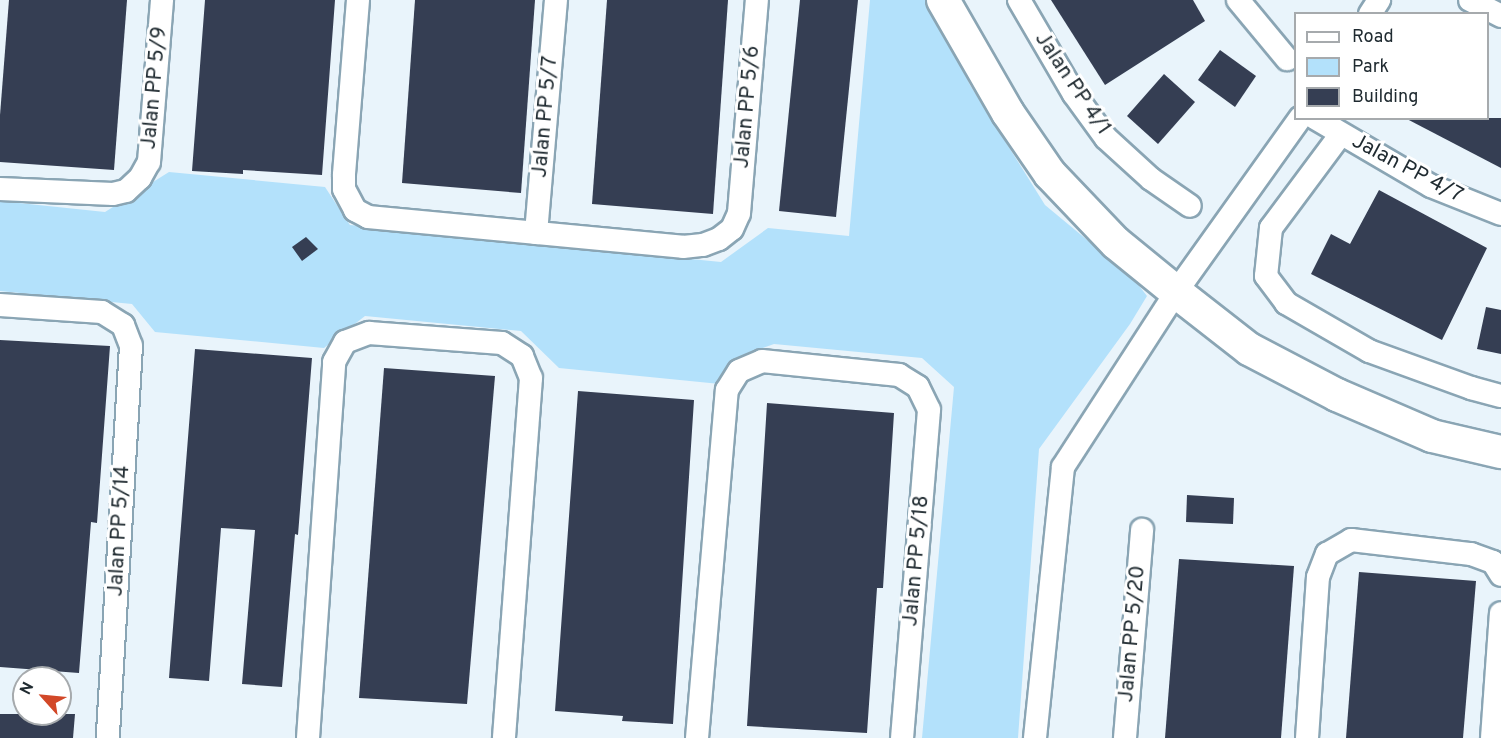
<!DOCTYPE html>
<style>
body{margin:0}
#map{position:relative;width:1501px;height:738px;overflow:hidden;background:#e9f4fb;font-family:Overpass,sans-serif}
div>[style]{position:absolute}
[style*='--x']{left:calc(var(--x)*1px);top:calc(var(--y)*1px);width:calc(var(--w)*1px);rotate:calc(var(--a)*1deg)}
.green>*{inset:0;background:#b3e1fb}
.building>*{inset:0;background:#353e53}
.roads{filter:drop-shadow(2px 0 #8aa5b4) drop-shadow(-2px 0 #8aa5b4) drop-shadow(0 2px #8aa5b4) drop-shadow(0 -2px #8aa5b4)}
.street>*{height:22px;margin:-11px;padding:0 11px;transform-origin:11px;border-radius:11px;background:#fff}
.secondary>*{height:32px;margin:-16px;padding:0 16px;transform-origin:16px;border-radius:16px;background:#fff}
span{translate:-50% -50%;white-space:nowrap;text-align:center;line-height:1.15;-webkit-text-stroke:6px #fff;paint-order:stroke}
.street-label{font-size:21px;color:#202b31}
.legend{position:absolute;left:1294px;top:12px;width:195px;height:108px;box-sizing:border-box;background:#fff;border:2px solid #a6aaad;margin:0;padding:8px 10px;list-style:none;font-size:18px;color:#202b31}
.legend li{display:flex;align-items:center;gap:12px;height:30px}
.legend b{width:30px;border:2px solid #a6aaad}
.north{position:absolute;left:12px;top:666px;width:60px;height:60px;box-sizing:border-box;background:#fff;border:2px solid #a6aaad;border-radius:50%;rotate:297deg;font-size:16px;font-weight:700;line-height:24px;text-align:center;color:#202b31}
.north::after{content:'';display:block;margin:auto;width:21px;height:27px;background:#d24828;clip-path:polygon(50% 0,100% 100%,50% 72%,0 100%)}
</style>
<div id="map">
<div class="green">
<div style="clip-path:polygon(870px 0,930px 0,970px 85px,1045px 205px,1133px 278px,1147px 296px,1130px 324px,1039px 449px,1018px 738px,922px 738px,954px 387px,922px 358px,774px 344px,748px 353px,720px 384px,559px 368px,521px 331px,365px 316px,324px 348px,155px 332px,132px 304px,0 291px,0 201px,105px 212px,169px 172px,325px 187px,350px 225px,721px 262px,768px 228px,849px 236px)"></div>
</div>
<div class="building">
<div style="clip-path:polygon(9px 0,127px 0,114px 170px,0 162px,0 115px)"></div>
<div style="clip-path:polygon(205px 0,335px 0,322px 175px,243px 170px,243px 174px,192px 171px)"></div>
<div style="clip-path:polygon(415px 0,535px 0,521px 193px,402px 183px)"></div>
<div style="clip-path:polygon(607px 0,728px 0,713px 214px,592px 204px)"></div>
<div style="clip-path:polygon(800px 0,858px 0,836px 217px,779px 211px)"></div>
<div style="clip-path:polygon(1051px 0,1193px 0,1205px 21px,1105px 85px)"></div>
<div style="clip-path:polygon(1220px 50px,1256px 76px,1235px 107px,1198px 80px)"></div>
<div style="clip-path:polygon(1164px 74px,1195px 102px,1158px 144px,1127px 116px)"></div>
<div style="clip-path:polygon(1405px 118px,1501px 118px,1501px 168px)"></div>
<div style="clip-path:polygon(1379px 190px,1487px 248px,1442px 340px,1311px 274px,1331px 234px,1350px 244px)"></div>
<div style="clip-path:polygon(306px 237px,318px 249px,302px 261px,292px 247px)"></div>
<div style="clip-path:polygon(1486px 307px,1501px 310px,1501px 354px,1477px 349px)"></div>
<div style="clip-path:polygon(0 340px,110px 346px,97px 523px,91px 522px,79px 673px,0 667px)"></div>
<div style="clip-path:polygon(195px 349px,312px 358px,298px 535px,295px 534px,282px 687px,242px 684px,255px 530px,221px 528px,209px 681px,169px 678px)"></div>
<div style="clip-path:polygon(384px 368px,495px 376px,467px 704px,359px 698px)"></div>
<div style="clip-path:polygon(578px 391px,694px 400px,673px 724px,622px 721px,623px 716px,555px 711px)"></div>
<div style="clip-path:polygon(767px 403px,894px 413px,883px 588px,877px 588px,867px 733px,747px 726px)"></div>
<div style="clip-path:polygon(1187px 495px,1234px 498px,1233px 524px,1186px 522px)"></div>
<div style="clip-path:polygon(1179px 559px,1294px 566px,1281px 738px,1165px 738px)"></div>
<div style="clip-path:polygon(1359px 572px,1476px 581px,1463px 738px,1346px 738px)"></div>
<div style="clip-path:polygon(0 714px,75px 714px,73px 738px,0 738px)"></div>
</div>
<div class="roads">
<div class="street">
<div style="--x:358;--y:0;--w:176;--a:94.6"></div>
<div style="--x:344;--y:175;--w:14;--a:90"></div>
<div style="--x:344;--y:189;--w:24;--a:62"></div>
<div style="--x:355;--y:210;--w:15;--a:28"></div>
<div style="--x:368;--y:217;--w:316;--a:5.4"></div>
<div style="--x:683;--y:247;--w:20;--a:-6"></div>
<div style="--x:703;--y:245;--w:17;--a:-21"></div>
<div style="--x:719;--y:239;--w:16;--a:-38"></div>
<div style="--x:732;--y:229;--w:17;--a:-66"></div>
<div style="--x:739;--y:213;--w:214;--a:-85.2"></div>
<div style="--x:1019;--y:0;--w:109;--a:59.7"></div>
<div style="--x:1074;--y:94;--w:54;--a:54"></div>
<div style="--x:1106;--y:138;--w:61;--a:42.3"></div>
<div style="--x:1151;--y:179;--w:47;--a:34.7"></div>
<div style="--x:1238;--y:0;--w:77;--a:50.3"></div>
<div style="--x:1470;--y:0;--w:35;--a:27"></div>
<div style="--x:1370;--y:14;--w:17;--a:-57"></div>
<div style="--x:1315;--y:118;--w:134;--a:30.4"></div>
<div style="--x:1431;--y:186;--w:75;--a:21.8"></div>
<div style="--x:1341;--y:134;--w:117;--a:126.7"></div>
<div style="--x:1271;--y:228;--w:48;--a:95.9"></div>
<div style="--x:1266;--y:276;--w:34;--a:53"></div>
<div style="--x:1286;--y:303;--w:96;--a:30"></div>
<div style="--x:1369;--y:351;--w:109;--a:19.9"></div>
<div style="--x:1471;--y:388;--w:31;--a:15"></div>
<div style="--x:0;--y:189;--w:113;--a:2.5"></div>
<div style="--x:113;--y:194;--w:13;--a:-13"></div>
<div style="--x:126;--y:191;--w:19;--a:-43"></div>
<div style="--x:140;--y:178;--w:18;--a:-61"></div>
<div style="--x:149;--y:162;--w:163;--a:-85.4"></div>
<div style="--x:536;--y:233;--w:234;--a:-85.1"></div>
<div style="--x:0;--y:305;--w:102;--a:3.9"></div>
<div style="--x:102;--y:312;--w:25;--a:32"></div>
<div style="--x:123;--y:325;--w:22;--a:69"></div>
<div style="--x:131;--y:346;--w:393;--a:93.4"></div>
<div style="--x:308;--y:738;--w:377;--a:-86"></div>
<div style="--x:334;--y:362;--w:23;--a:-61"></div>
<div style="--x:345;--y:342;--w:26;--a:-21"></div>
<div style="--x:369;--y:333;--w:133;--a:4.3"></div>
<div style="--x:502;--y:343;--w:24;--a:33"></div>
<div style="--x:522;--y:356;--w:24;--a:68"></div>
<div style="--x:531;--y:378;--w:361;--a:94.3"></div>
<div style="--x:697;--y:738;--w:349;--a:-85.1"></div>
<div style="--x:727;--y:390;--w:22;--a:-58"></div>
<div style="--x:739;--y:371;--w:25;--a:-23"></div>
<div style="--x:762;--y:361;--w:138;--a:5.8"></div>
<div style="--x:899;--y:375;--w:22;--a:32"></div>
<div style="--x:918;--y:387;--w:25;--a:64"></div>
<div style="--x:929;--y:410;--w:329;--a:94.7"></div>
<div style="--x:1035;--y:738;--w:272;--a:-84.1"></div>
<div style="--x:1063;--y:467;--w:208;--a:-57.1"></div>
<div style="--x:1176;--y:292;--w:214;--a:-54.5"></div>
<div style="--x:1125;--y:738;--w:209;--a:-85.3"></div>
<div style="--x:1307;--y:738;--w:161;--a:-86.1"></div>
<div style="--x:1318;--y:577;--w:25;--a:-69"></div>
<div style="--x:1327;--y:554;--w:28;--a:-30"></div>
<div style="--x:1351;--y:540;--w:121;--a:6.7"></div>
<div style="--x:1471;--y:554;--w:23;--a:20"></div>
<div style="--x:1493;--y:562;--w:15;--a:58"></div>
<div style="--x:1492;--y:738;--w:125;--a:-85.9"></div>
</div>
<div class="secondary">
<div style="--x:943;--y:0;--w:130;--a:60.1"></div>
<div style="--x:1008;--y:113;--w:74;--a:55.5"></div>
<div style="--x:1050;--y:174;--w:95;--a:46.3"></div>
<div style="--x:1116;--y:243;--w:77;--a:39.2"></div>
<div style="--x:1176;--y:292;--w:93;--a:38"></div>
<div style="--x:1249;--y:349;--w:99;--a:27.6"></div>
<div style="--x:1337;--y:395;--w:103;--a:23.3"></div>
<div style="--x:1432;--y:436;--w:71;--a:13.1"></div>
</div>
</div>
<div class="street-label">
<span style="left:1072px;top:84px;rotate:56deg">Jalan PP 4/1</span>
<span style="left:155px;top:88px;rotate:-85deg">Jalan PP 5/9</span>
<span style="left:748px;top:107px;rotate:-85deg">Jalan PP 5/6</span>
<span style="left:546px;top:117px;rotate:-85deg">Jalan PP 5/7</span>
<span style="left:1407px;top:169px;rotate:28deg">Jalan PP 4/7</span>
<span style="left:120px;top:531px;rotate:-87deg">Jalan PP 5/14</span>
<span style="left:917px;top:561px;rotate:-85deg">Jalan PP 5/18</span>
<span style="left:1133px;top:634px;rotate:-85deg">Jalan PP 5/20</span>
</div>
<ul class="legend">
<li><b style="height:8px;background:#fff"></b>Road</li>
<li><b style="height:16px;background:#b3e1fb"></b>Park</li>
<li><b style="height:16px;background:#353e53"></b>Building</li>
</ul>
<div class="north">N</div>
</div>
